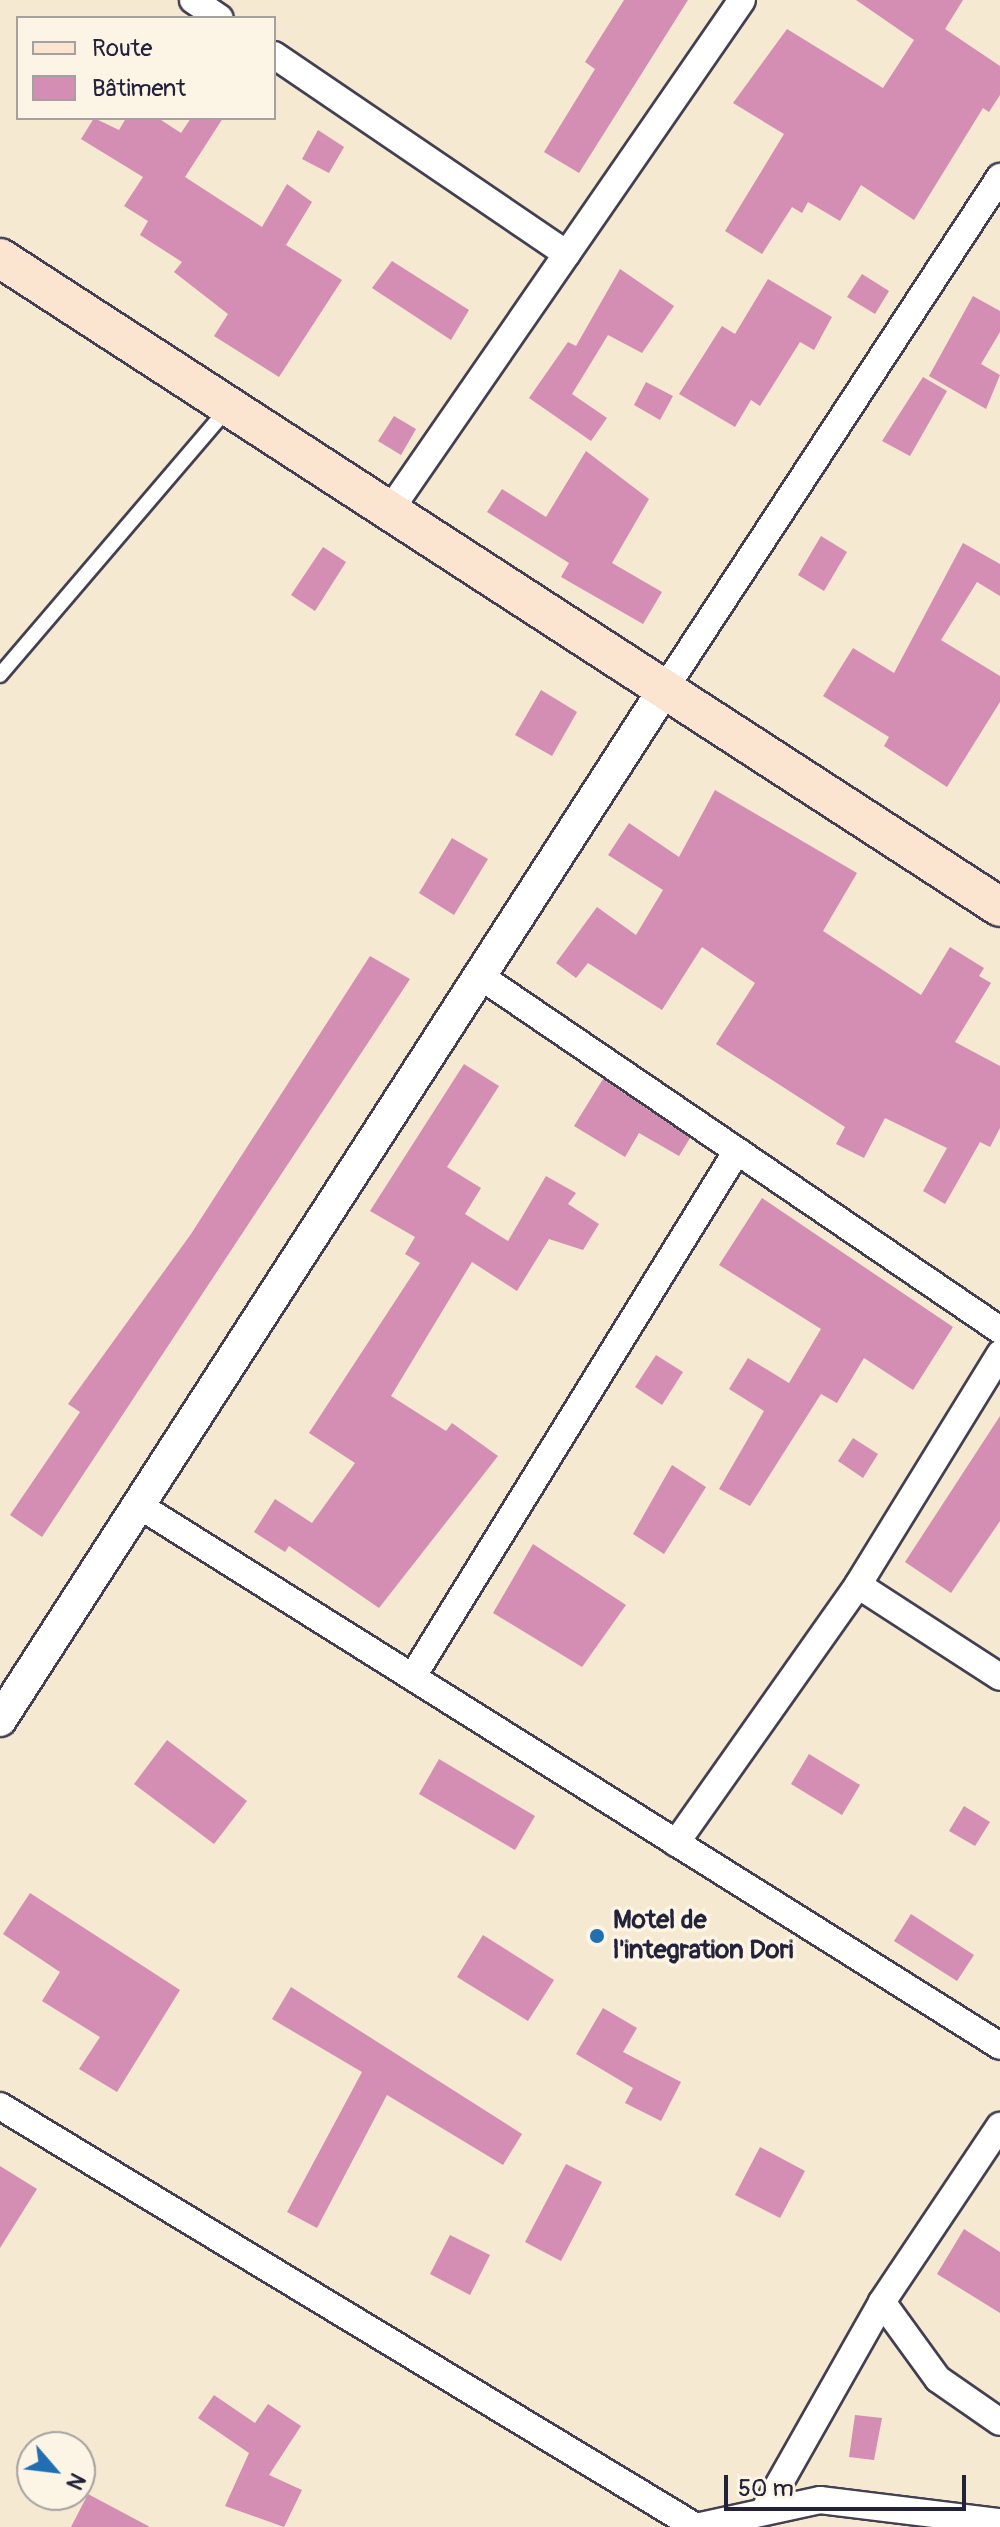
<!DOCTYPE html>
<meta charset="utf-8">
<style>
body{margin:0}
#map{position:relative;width:1000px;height:2527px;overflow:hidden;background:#f6e9d1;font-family:Pangolin,sans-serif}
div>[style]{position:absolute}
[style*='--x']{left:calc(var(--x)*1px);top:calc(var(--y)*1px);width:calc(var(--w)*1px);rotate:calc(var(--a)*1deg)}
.building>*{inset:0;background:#d48db3}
.roads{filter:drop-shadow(2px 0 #424052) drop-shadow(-2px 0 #424052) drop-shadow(0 2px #424052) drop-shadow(0 -2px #424052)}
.service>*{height:14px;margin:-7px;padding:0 7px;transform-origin:7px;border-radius:7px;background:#fff}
.minor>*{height:26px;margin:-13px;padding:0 13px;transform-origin:13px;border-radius:13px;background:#fff}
.tertiary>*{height:32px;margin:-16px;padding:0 16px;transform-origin:16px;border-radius:16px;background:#fff}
.secondary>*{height:38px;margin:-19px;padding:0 19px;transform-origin:19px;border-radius:19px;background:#fce5d0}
.dots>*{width:22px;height:22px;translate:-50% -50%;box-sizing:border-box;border:4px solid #fcf5e5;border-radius:50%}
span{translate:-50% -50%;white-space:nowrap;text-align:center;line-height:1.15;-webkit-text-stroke:7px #fcf5e5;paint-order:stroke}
.poi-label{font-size:26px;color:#22223b;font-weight:700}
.left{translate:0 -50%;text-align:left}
.legend{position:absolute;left:16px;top:16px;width:260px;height:104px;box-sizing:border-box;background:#fcf5e5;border:2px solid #a5a1a1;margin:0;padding:10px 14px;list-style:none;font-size:24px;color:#22223b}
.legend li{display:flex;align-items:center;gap:16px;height:40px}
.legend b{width:40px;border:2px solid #a5a1a1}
.north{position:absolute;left:16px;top:2431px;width:80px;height:80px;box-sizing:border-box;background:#fcf5e5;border:2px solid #a5a1a1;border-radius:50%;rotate:118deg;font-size:22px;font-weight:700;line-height:32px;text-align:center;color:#22223b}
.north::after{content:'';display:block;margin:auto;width:28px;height:36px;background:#1f6fb2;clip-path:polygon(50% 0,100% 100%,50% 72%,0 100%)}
.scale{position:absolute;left:724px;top:2475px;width:242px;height:36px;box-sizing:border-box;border:4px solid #22223b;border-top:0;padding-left:10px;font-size:24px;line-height:28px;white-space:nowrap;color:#22223b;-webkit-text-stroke:6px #fcf5e5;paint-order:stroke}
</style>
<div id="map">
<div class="building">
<div style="clip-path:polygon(624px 0,688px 0,579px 173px,544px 152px,595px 69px,585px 62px)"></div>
<div style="clip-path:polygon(856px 0,963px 0,945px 29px,1000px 66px,1000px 95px,989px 112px,983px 108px,914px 220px,861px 185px,840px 221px,808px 202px,802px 213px,792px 207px,762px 254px,725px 231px,784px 134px,733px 103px,787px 29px,883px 88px,914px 40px)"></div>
<div style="clip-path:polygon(94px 118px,119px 130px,126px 118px,158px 118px,181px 133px,191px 118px,223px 118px,185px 177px,262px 227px,287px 184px,312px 202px,286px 245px,342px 280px,279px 377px,214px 336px,228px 314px,174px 272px,182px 262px,140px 235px,148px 221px,124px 206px,143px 177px,81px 139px)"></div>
<div style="clip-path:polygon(318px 130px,344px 147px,329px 173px,302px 159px)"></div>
<div style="clip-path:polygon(392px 261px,469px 310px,451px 340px,372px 288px)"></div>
<div style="clip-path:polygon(620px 269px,674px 306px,642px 353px,608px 335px,572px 394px,607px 418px,591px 441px,529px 398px,568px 342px,576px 346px)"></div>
<div style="clip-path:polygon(862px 274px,889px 291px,875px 314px,847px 297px)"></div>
<div style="clip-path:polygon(768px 279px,832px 317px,814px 350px,800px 342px,760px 406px,751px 400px,735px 427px,679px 394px,722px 326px,735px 334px)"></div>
<div style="clip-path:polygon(973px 296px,1000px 311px,1000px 332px,981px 364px,1000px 375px,986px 409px,929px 376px)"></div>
<div style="clip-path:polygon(923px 377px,947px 391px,910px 456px,882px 441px)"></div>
<div style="clip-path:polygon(646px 382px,673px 396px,660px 420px,634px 405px)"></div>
<div style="clip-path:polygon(394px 416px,416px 429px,401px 455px,378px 441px)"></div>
<div style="clip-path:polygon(586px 451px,649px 499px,612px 563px,662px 592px,643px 624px,561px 577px,569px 563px,487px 512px,502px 489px,546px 517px)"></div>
<div style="clip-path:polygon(821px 536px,847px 552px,824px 591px,798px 575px)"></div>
<div style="clip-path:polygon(963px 543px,1000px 564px,1000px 596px,977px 582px,941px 640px,1000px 676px,1000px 702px,947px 787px,884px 746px,889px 737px,823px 696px,853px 648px,894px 673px)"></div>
<div style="clip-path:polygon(323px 547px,346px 562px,315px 611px,291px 595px)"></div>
<div style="clip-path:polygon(541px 690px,577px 712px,552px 756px,515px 735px)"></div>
<div style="clip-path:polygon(715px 790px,857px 873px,823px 931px,921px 995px,950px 947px,984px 968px,979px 976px,991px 983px,955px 1042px,1000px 1066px,1000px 1128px,990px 1147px,980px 1142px,945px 1204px,923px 1191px,947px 1148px,885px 1118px,864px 1158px,836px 1144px,845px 1127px,716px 1044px,755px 983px,702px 947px,662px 1010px,588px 963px,576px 978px,556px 963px,597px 907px,636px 935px,663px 890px,608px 855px,629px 823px,679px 857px)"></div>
<div style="clip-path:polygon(452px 838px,488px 859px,454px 915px,419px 893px)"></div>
<div style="clip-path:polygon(370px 956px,410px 979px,42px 1537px,10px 1515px,80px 1412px,68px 1404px,191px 1234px)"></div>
<div style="clip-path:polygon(464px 1064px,499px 1086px,447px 1167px,481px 1188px,465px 1214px,508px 1241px,546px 1176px,576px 1193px,568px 1204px,599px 1224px,583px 1250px,549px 1239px,517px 1291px,472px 1262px,391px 1396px,446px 1431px,452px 1423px,498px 1456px,379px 1608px,289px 1546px,285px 1552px,254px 1532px,275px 1499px,312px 1523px,355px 1463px,309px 1433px,420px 1263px,405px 1254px,415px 1237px,370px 1211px)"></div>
<div style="clip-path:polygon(603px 1079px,690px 1138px,679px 1156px,639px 1133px,625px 1157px,574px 1126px)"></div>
<div style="clip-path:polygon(762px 1198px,953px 1327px,913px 1390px,864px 1358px,837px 1403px,821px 1394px,750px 1506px,719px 1489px,764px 1411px,729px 1389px,748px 1358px,789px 1383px,821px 1329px,719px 1265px)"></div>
<div style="clip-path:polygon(656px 1355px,683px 1372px,662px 1405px,635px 1387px)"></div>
<div style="clip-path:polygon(1000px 1416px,1000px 1521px,951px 1593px,905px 1562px)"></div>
<div style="clip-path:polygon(853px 1438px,878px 1454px,863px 1478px,838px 1461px)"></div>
<div style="clip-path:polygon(672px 1465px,706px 1487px,664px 1554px,633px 1534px)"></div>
<div style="clip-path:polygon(533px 1544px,626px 1605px,582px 1667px,493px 1613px)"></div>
<div style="clip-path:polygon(167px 1740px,247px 1801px,214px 1844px,134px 1784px)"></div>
<div style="clip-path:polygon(809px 1754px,860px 1785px,842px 1815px,791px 1784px)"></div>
<div style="clip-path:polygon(439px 1759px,535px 1816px,515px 1850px,419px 1794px)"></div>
<div style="clip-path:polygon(964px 1806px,990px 1822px,975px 1846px,949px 1831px)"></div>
<div style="clip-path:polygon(30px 1893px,180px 1990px,117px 2092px,79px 2069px,100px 2037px,42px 2001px,60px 1972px,3px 1934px)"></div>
<div style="clip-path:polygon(911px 1914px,974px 1955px,957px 1981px,894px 1941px)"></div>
<div style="clip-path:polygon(483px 1935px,554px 1980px,528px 2021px,457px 1977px)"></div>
<div style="clip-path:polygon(291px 1987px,522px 2134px,503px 2165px,387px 2095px,317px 2228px,287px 2212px,362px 2072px,272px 2019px)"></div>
<div style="clip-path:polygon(603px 2008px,637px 2028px,623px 2052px,681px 2082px,661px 2121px,625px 2103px,633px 2088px,576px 2054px)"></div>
<div style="clip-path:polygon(760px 2147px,805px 2171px,780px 2218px,735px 2195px)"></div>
<div style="clip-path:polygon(566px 2164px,602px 2182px,561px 2261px,525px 2242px)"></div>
<div style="clip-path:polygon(0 2166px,37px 2189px,0 2248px)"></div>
<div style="clip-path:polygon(964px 2229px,1000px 2252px,1000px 2313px,937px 2274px)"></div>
<div style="clip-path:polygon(450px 2235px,490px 2255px,470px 2295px,430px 2274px)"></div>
<div style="clip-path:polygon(214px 2395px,255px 2423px,268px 2404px,301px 2426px,269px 2475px,302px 2490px,284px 2527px,225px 2506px,249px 2453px,198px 2418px)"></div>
<div style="clip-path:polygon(855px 2415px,882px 2418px,874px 2460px,849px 2457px)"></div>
<div style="clip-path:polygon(88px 2494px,150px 2527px,71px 2527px)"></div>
</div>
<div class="roads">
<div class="service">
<div style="--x:0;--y:675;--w:351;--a:-49.5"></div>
</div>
<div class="minor">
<div style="--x:193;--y:0;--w:32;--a:34"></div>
<div style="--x:274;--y:55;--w:354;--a:34.2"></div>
<div style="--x:388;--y:513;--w:623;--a:-55.39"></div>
<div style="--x:662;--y:693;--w:617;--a:-56.77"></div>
<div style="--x:480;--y:976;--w:629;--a:34.25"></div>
<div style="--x:1000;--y:1354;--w:271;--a:121.6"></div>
<div style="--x:858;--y:1585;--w:169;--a:32.9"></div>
<div style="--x:140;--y:1506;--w:1015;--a:32.12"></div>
<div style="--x:413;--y:1676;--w:617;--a:-58.32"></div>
<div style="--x:676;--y:1843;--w:316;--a:-54.8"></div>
<div style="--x:0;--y:2106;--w:813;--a:31.17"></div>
<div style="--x:696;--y:2527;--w:127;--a:-12.3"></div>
<div style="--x:820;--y:2500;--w:181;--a:7"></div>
<div style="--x:882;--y:2302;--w:95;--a:54"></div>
<div style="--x:938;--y:2379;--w:75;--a:34.7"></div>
<div style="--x:765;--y:2509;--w:238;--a:-60.5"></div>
<div style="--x:882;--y:2302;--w:212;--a:-56.2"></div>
</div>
<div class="tertiary">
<div style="--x:0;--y:1720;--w:1222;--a:-57.19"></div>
</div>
<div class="secondary">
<div style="--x:0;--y:258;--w:1192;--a:32.98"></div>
</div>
</div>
<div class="dots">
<div style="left:597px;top:1936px;background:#1f6fb2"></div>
</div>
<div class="poi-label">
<span class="left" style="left:613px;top:1936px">Motel de<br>l'integration Dori</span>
</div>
<ul class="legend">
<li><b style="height:10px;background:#fce5d0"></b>Route</li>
<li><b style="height:22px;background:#d48db3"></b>Bâtiment</li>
</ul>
<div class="north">N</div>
<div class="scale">50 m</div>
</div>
